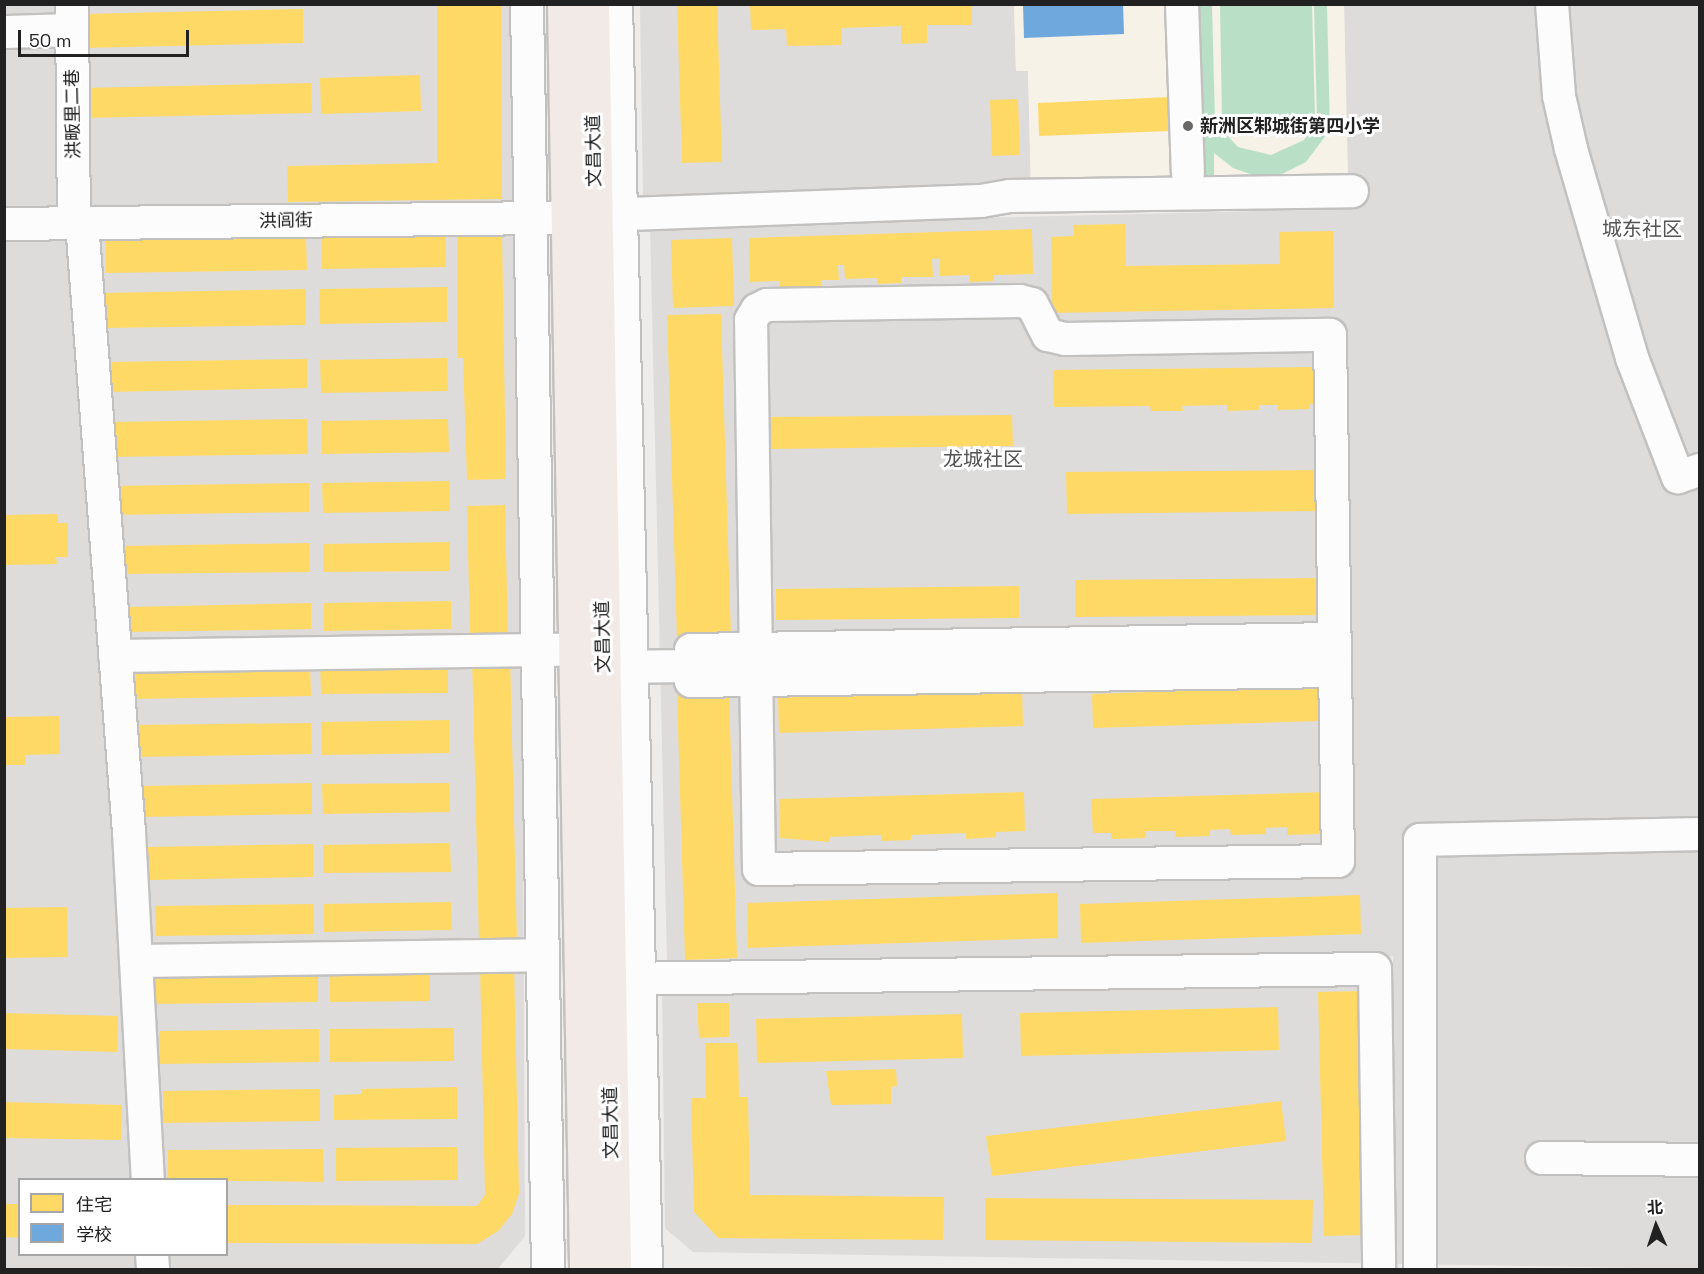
<!DOCTYPE html>
<meta charset="utf-8">
<style>
body{margin:0}
#map{position:relative;width:1704px;height:1274px;overflow:hidden;background:#eeecea;font-family:"Space Grotesk","Noto Sans SC",sans-serif}
div>[style]{position:absolute}
[style*='--x']{left:calc(var(--x)*1px);top:calc(var(--y)*1px);width:calc(var(--w)*1px);rotate:calc(var(--a)*1deg)}
.built>*{inset:0;background:#dddcdb}
.education>*{inset:0;background:#f6f2e7}
.pitch>*{inset:0;background:#b9e0c7}
.homes>*{inset:0;background:#ffd966}
.schools>*{inset:0;background:#6fa8dc}
.roads{filter:drop-shadow(2px 0 #c2c1c0) drop-shadow(-2px 0 #c2c1c0) drop-shadow(0 2px #c2c1c0) drop-shadow(0 -2px #c2c1c0)}
.minor>*{height:32px;margin:-16px;padding:0 16px;transform-origin:16px;border-radius:16px;background:#fcfcfc}
.major>*{height:33px;margin:-16.5px;padding:0 16.5px;transform-origin:16.5px;border-radius:16.5px;background:#f1eae7}
.dots>*{width:16px;height:16px;translate:-50% -50%;box-sizing:border-box;border:3px solid #fff;border-radius:50%}
span{translate:-50% -50%;white-space:nowrap;text-align:center;line-height:1.15;-webkit-text-stroke:6px #fff;paint-order:stroke}
.street-label{font-size:18px;color:#212121}
.poi-label{font-size:18px;color:#212121;font-weight:700}
.left{translate:0 -50%;text-align:left}
.neighbourhood-label{font-size:20px;color:#545454}
.frame{position:absolute;inset:0;border:6px solid #212121;pointer-events:none}
.legend{position:absolute;left:18px;top:1178px;width:210px;height:78px;box-sizing:border-box;background:#fff;border:2px solid #a6a6a6;margin:0;padding:8px 10px;list-style:none;font-size:18px;color:#212121}
.legend li{display:flex;align-items:center;gap:12px;height:30px}
.legend b{width:30px;border:2px solid #a6a6a6}
.north{position:absolute;left:1626px;top:1196px;width:60px;height:60px;-webkit-text-stroke:4px #fff;paint-order:stroke;rotate:357deg;font-size:16px;font-weight:700;line-height:24px;text-align:center;color:#212121}
.north::after{content:'';display:block;margin:auto;width:21px;height:27px;background:#212121;clip-path:polygon(50% 0,100% 100%,50% 72%,0 100%)}
.scale{position:absolute;left:18px;top:30px;width:171px;height:27px;box-sizing:border-box;border:3px solid #212121;border-top:0;padding-left:8px;font-size:18px;line-height:21px;white-space:nowrap;color:#212121;-webkit-text-stroke:4px #fff;paint-order:stroke}
</style>
<div id="map">
<div class="built">
<div style="clip-path:polygon(4px 5px,513px 5px,516px 203px,5px 210px)"></div>
<div style="clip-path:polygon(640px 5px,1014px 5px,1016px 71px,1028px 71px,1031px 189px,643px 198px)"></div>
<div style="clip-path:polygon(1344px 5px,1699px 5px,1699px 1269px,693px 1252px,665px 1228px,662px 990px,1393px 977px,1393px 956px,667px 963px,650px 226px,1344px 209px,1343px 180px,1348px 180px)"></div>
<div style="clip-path:polygon(evenodd,520px 227px,525px 1236px,498px 1269px,5px 1268px,5px 236px,520px 227px,20px 1180px,226px 1180px,226px 1254px,20px 1254px,20px 1180px)"></div>
</div>
<div class="education">
<div style="clip-path:polygon(1014px 5px,1344px 5px,1348px 180px,1031px 189px,1028px 71px,1016px 71px)"></div>
</div>
<div class="pitch">
<div style="clip-path:polygon(1192px 5px,1212px 5px,1215px 122px,1238px 147px,1271px 155px,1304px 140px,1317px 120px,1314px 5px,1327px 5px,1330px 130px,1306px 162px,1282px 174px,1256px 176px,1233px 168px,1214px 153px,1214px 177px,1197px 177px)"></div>
<div style="clip-path:polygon(1220px 5px,1312px 5px,1315px 116px,1222px 119px)"></div>
</div>
<div class="homes">
<div style="clip-path:polygon(437px 4px,501px 4px,502px 199px,288px 202px,287px 166px,437px 163px)"></div>
<div style="clip-path:polygon(750px 4px,972px 4px,972px 25px,927px 25px,927px 43px,901px 44px,901px 26px,841px 28px,842px 45px,787px 46px,786px 29px,751px 30px)"></div>
<div style="clip-path:polygon(677px 5px,717px 5px,722px 162px,682px 163px)"></div>
<div style="clip-path:polygon(303px 9px,303px 43px,84px 48px,83px 14px)"></div>
<div style="clip-path:polygon(420px 75px,421px 111px,321px 114px,320px 78px)"></div>
<div style="clip-path:polygon(311px 83px,312px 113px,83px 118px,82px 88px)"></div>
<div style="clip-path:polygon(1170px 97px,1171px 131px,1039px 136px,1038px 103px)"></div>
<div style="clip-path:polygon(1018px 99px,1020px 155px,992px 156px,990px 100px)"></div>
<div style="clip-path:polygon(1125px 224px,1126px 266px,1280px 264px,1279px 232px,1333px 231px,1334px 308px,1052px 313px,1051px 237px,1074px 236px,1074px 225px)"></div>
<div style="clip-path:polygon(1032px 229px,1033px 274px,994px 275px,994px 281px,970px 282px,970px 275px,940px 276px,940px 258px,932px 259px,933px 277px,901px 277px,901px 283px,877px 284px,877px 278px,845px 279px,844px 265px,838px 265px,839px 280px,821px 280px,821px 287px,780px 288px,780px 281px,750px 282px,749px 238px)"></div>
<div style="clip-path:polygon(457px 232px,502px 232px,506px 479px,467px 480px,463px 358px,457px 358px)"></div>
<div style="clip-path:polygon(445px 234px,446px 267px,322px 269px,322px 236px)"></div>
<div style="clip-path:polygon(306px 236px,307px 270px,106px 273px,105px 239px)"></div>
<div style="clip-path:polygon(732px 238px,734px 306px,673px 308px,671px 240px)"></div>
<div style="clip-path:polygon(447px 287px,447px 322px,320px 324px,319px 289px)"></div>
<div style="clip-path:polygon(306px 289px,306px 325px,104px 328px,104px 293px)"></div>
<div style="clip-path:polygon(721px 314px,731px 638px,677px 639px,667px 315px)"></div>
<div style="clip-path:polygon(447px 358px,448px 391px,321px 393px,320px 360px)"></div>
<div style="clip-path:polygon(307px 359px,307px 388px,107px 392px,107px 362px)"></div>
<div style="clip-path:polygon(1322px 367px,1323px 405px,1310px 404px,1310px 409px,1278px 410px,1278px 405px,1259px 405px,1259px 410px,1227px 411px,1227px 405px,1182px 406px,1183px 411px,1151px 411px,1150px 406px,1054px 407px,1053px 370px)"></div>
<div style="clip-path:polygon(1012px 415px,1013px 446px,770px 449px,769px 417px)"></div>
<div style="clip-path:polygon(307px 419px,308px 454px,111px 457px,110px 422px)"></div>
<div style="clip-path:polygon(448px 419px,449px 452px,322px 454px,321px 421px)"></div>
<div style="clip-path:polygon(1320px 470px,1321px 511px,1067px 514px,1066px 472px)"></div>
<div style="clip-path:polygon(449px 481px,450px 511px,323px 513px,322px 483px)"></div>
<div style="clip-path:polygon(309px 483px,309px 512px,112px 515px,111px 486px)"></div>
<div style="clip-path:polygon(505px 505px,508px 636px,470px 637px,467px 506px)"></div>
<div style="clip-path:polygon(58px 514px,58px 523px,68px 523px,68px 557px,56px 557px,57px 564px,4px 565px,4px 515px)"></div>
<div style="clip-path:polygon(450px 542px,450px 571px,323px 572px,323px 544px)"></div>
<div style="clip-path:polygon(309px 543px,310px 572px,123px 574px,122px 546px)"></div>
<div style="clip-path:polygon(1318px 578px,1319px 615px,1075px 617px,1075px 580px)"></div>
<div style="clip-path:polygon(1019px 586px,1019px 618px,776px 620px,776px 589px)"></div>
<div style="clip-path:polygon(451px 601px,451px 629px,324px 631px,324px 603px)"></div>
<div style="clip-path:polygon(311px 603px,311px 629px,127px 632px,127px 607px)"></div>
<div style="clip-path:polygon(472px 656px,510px 656px,517px 941px,479px 942px)"></div>
<div style="clip-path:polygon(448px 660px,448px 693px,321px 694px,320px 661px)"></div>
<div style="clip-path:polygon(310px 661px,311px 696px,131px 699px,131px 664px)"></div>
<div style="clip-path:polygon(1319px 686px,1320px 721px,1093px 728px,1092px 694px)"></div>
<div style="clip-path:polygon(1022px 689px,1023px 726px,779px 733px,778px 697px)"></div>
<div style="clip-path:polygon(729px 691px,737px 958px,685px 960px,677px 693px)"></div>
<div style="clip-path:polygon(59px 716px,60px 754px,25px 755px,25px 765px,4px 765px,4px 717px)"></div>
<div style="clip-path:polygon(449px 720px,449px 753px,322px 755px,321px 722px)"></div>
<div style="clip-path:polygon(311px 723px,312px 754px,133px 757px,133px 725px)"></div>
<div style="clip-path:polygon(312px 783px,312px 814px,141px 817px,141px 786px)"></div>
<div style="clip-path:polygon(449px 783px,450px 812px,323px 814px,322px 784px)"></div>
<div style="clip-path:polygon(1024px 792px,1025px 831px,996px 832px,996px 837px,966px 839px,966px 833px,911px 835px,911px 840px,881px 841px,881px 835px,829px 837px,830px 842px,780px 838px,779px 799px)"></div>
<div style="clip-path:polygon(1328px 792px,1322px 834px,1287px 835px,1287px 827px,1265px 828px,1266px 834px,1231px 835px,1230px 829px,1210px 830px,1210px 836px,1176px 837px,1175px 831px,1146px 831px,1146px 838px,1111px 839px,1111px 833px,1093px 833px,1091px 799px)"></div>
<div style="clip-path:polygon(450px 843px,451px 872px,323px 873px,323px 845px)"></div>
<div style="clip-path:polygon(313px 844px,313px 877px,148px 880px,148px 847px)"></div>
<div style="clip-path:polygon(1057px 893px,1058px 938px,748px 948px,747px 903px)"></div>
<div style="clip-path:polygon(1360px 895px,1361px 934px,1081px 943px,1080px 904px)"></div>
<div style="clip-path:polygon(451px 902px,452px 930px,324px 932px,324px 904px)"></div>
<div style="clip-path:polygon(314px 904px,314px 934px,156px 936px,155px 906px)"></div>
<div style="clip-path:polygon(67px 907px,68px 957px,4px 958px,4px 908px)"></div>
<div style="clip-path:polygon(514px 965px,519px 1193px,512px 1214px,498px 1231px,477px 1244px,226px 1243px,226px 1205px,477px 1206px,485px 1195px,480px 966px)"></div>
<div style="clip-path:polygon(430px 972px,430px 1001px,330px 1002px,330px 973px)"></div>
<div style="clip-path:polygon(318px 973px,318px 1002px,155px 1004px,154px 975px)"></div>
<div style="clip-path:polygon(1361px 991px,1366px 1235px,1324px 1236px,1318px 992px)"></div>
<div style="clip-path:polygon(697px 1003px,729px 1003px,729px 1037px,699px 1038px)"></div>
<div style="clip-path:polygon(1278px 1007px,1279px 1050px,1021px 1056px,1020px 1013px)"></div>
<div style="clip-path:polygon(4px 1013px,118px 1016px,117px 1052px,4px 1049px)"></div>
<div style="clip-path:polygon(962px 1014px,963px 1058px,757px 1063px,756px 1019px)"></div>
<div style="clip-path:polygon(454px 1028px,454px 1061px,330px 1062px,330px 1029px)"></div>
<div style="clip-path:polygon(319px 1029px,319px 1062px,159px 1064px,159px 1031px)"></div>
<div style="clip-path:polygon(705px 1043px,738px 1043px,739px 1097px,748px 1097px,750px 1195px,944px 1197px,943px 1240px,718px 1238px,694px 1212px,691px 1098px,706px 1098px)"></div>
<div style="clip-path:polygon(896px 1069px,897px 1086px,891px 1087px,891px 1104px,831px 1105px,826px 1071px)"></div>
<div style="clip-path:polygon(457px 1087px,457px 1119px,334px 1120px,334px 1095px,361px 1094px,361px 1089px)"></div>
<div style="clip-path:polygon(320px 1089px,320px 1121px,163px 1123px,163px 1091px)"></div>
<div style="clip-path:polygon(1281px 1101px,1286px 1141px,992px 1176px,986px 1136px)"></div>
<div style="clip-path:polygon(4px 1102px,122px 1105px,121px 1140px,4px 1138px)"></div>
<div style="clip-path:polygon(457px 1147px,458px 1180px,336px 1181px,336px 1148px)"></div>
<div style="clip-path:polygon(323px 1149px,324px 1182px,168px 1180px,168px 1150px)"></div>
<div style="clip-path:polygon(985px 1198px,1313px 1200px,1312px 1243px,985px 1240px)"></div>
<div style="clip-path:polygon(4px 1204px,20px 1204px,20px 1238px,4px 1237px)"></div>
</div>
<div class="schools">
<div style="clip-path:polygon(1023px 4px,1123px 4px,1124px 34px,1024px 38px)"></div>
</div>
<div class="roads">
<div class="minor">
<div style="--x:72;--y:4;--w:219;--a:89.5"></div>
<div style="--x:527;--y:4;--w:1266;--a:89.05"></div>
<div style="--x:616;--y:4;--w:1266;--a:88.64"></div>
<div style="--x:1182;--y:4;--w:169;--a:88"></div>
<div style="--x:1552;--y:4;--w:92;--a:85.6"></div>
<div style="--x:1559;--y:96;--w:54;--a:77.2"></div>
<div style="--x:1571;--y:149;--w:218;--a:73.7"></div>
<div style="--x:1632;--y:358;--w:128;--a:68.9"></div>
<div style="--x:1678;--y:477;--w:23;--a:-18"></div>
<div style="--x:4;--y:32;--w:68;--a:-1.7"></div>
<div style="--x:602;--y:215;--w:379;--a:-2.1"></div>
<div style="--x:981;--y:201;--w:29;--a:-10"></div>
<div style="--x:1010;--y:196;--w:342;--a:-0.8"></div>
<div style="--x:82;--y:223;--w:611;--a:85.59"></div>
<div style="--x:129;--y:832;--w:349;--a:86.9"></div>
<div style="--x:4;--y:224;--w:546;--a:-0.63"></div>
<div style="--x:1020;--y:301;--w:12;--a:14"></div>
<div style="--x:1032;--y:304;--w:35;--a:63"></div>
<div style="--x:1048;--y:335;--w:18;--a:13"></div>
<div style="--x:1066;--y:339;--w:264;--a:-0.9"></div>
<div style="--x:1330;--y:335;--w:526;--a:89.13"></div>
<div style="--x:1338;--y:861;--w:579;--a:179.21"></div>
<div style="--x:759;--y:869;--w:549;--a:-90.83"></div>
<div style="--x:751;--y:320;--w:12;--a:-59"></div>
<div style="--x:757;--y:310;--w:11;--a:-27"></div>
<div style="--x:767;--y:305;--w:253;--a:-0.9"></div>
<div style="--x:1334;--y:639;--w:643;--a:179.02"></div>
<div style="--x:691;--y:650;--w:31;--a:90"></div>
<div style="--x:691;--y:681;--w:644;--a:-0.89"></div>
<div style="--x:115;--y:656;--w:443;--a:-0.8"></div>
<div style="--x:614;--y:667;--w:77;--a:-0.7"></div>
<div style="--x:136;--y:961;--w:406;--a:-0.8"></div>
<div style="--x:619;--y:979;--w:756;--a:-0.76"></div>
<div style="--x:1375;--y:969;--w:301;--a:89.2"></div>
<div style="--x:1542;--y:1158;--w:158;--a:0.7"></div>
<div style="--x:152;--y:1254;--w:16;--a:86"></div>
<div style="--x:1420;--y:1270;--w:430;--a:-90"></div>
<div style="--x:1420;--y:840;--w:280;--a:-1.2"></div>
</div>
<div class="major">
<div style="--x:564;--y:4;--w:1266;--a:89"></div>
<div style="--x:592;--y:4;--w:1266;--a:89"></div>
</div>
</div>
<div class="dots">
<div style="left:1188px;top:126px;background:#696867"></div>
</div>
<div class="street-label">
<span style="left:73px;top:114px;rotate:-91deg">洪畈里二巷</span>
<span style="left:594px;top:151px;rotate:-91deg">文昌大道</span>
<span style="left:286px;top:221px;rotate:-1deg">洪闾街</span>
<span style="left:603px;top:637px;rotate:-91deg">文昌大道</span>
<span style="left:611px;top:1123px;rotate:-91deg">文昌大道</span>
</div>
<div class="poi-label">
<span class="left" style="left:1200px;top:126px">新洲区邾城街第四小学</span>
</div>
<div class="neighbourhood-label">
<span style="left:1642px;top:229px">城东社区</span>
<span style="left:983px;top:459px">龙城社区</span>
</div>
<div class="frame"></div>
<ul class="legend">
<li><b style="height:16px;background:#ffd966"></b>住宅</li>
<li><b style="height:16px;background:#6fa8dc"></b>学校</li>
</ul>
<div class="north">北</div>
<div class="scale">50 m</div>
</div>
